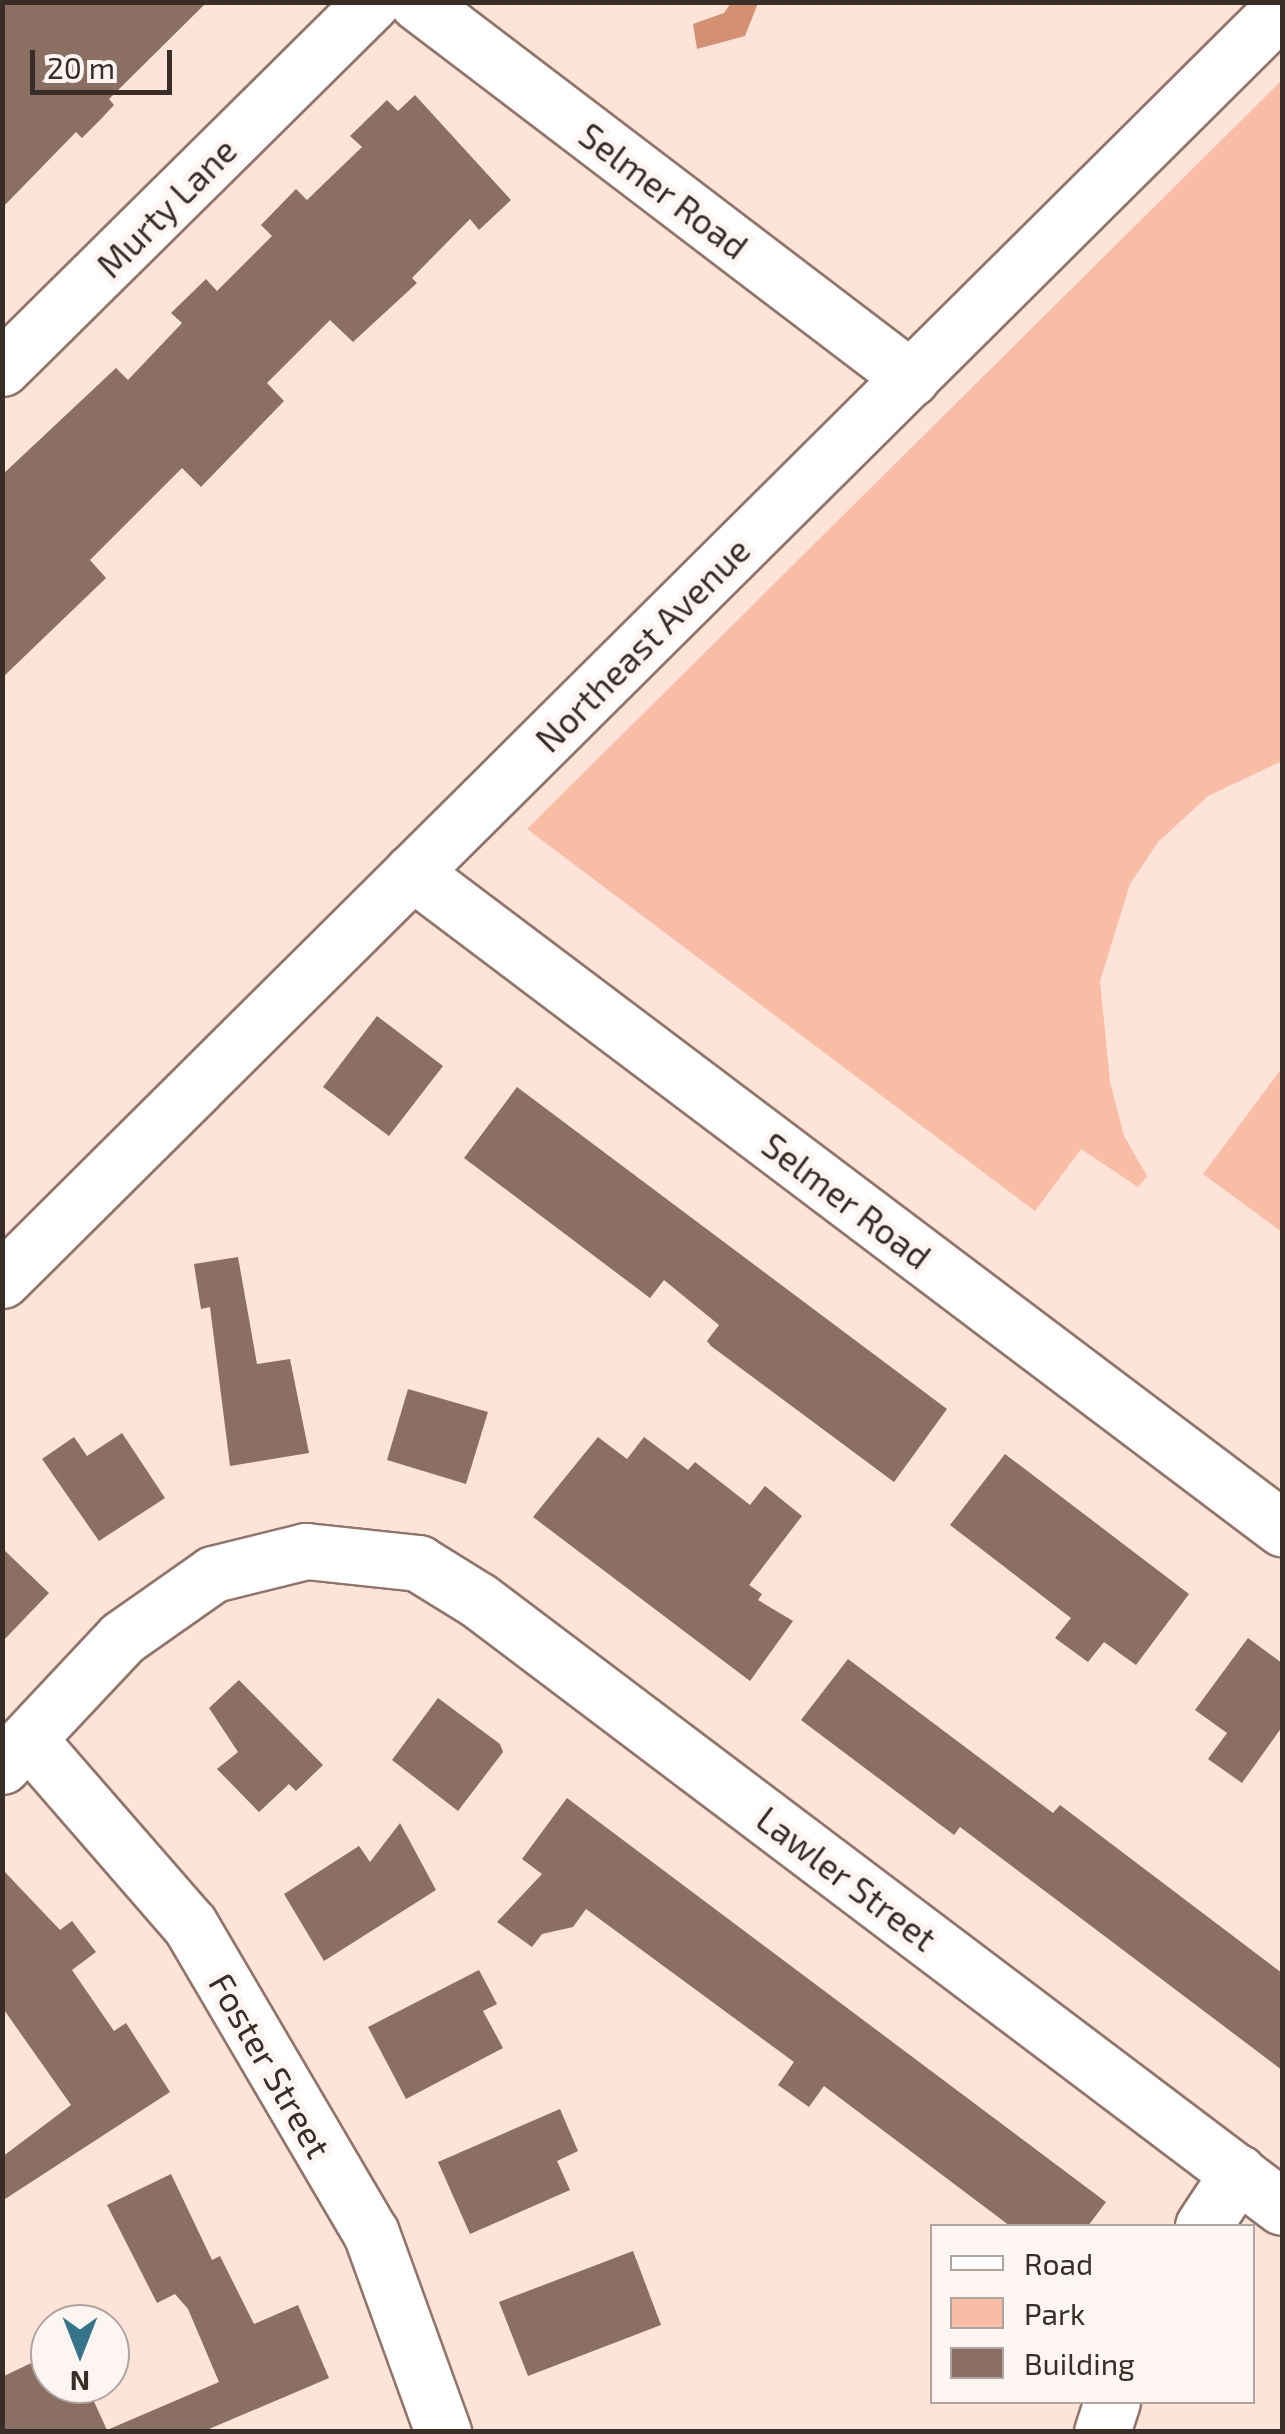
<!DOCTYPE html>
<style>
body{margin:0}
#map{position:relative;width:1285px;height:2434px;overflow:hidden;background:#fde3d8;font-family:"Exo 2",sans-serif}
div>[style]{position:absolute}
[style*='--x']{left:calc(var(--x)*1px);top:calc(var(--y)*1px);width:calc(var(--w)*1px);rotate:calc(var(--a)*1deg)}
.green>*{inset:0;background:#f8bda4}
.water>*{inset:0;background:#d39073}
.building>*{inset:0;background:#8b6f63}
.roads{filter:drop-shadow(2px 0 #927569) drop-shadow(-2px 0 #927569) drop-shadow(0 2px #927569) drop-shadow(0 -2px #927569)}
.minor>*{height:55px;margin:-27.5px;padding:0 27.5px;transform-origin:27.5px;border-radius:27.5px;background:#fff}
span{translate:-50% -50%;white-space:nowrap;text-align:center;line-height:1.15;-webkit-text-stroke:10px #fcf5f2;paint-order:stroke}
.street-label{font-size:35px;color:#392d28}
.frame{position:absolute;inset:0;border:5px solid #392d28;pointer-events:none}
.legend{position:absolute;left:930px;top:2224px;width:325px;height:180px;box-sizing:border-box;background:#fcf5f2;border:2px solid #aea5a1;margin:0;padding:12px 18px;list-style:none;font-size:30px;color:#392d28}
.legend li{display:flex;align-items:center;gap:20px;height:50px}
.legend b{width:50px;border:2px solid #aea5a1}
.north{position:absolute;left:30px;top:2304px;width:100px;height:100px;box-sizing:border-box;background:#fcf5f2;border:2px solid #aea5a1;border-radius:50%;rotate:180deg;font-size:28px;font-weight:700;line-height:40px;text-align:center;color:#392d28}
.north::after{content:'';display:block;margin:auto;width:35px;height:45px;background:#37748a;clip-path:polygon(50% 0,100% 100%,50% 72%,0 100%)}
.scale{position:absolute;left:30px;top:50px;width:142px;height:45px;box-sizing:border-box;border:5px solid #392d28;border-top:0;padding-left:12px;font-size:30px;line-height:35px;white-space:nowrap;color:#392d28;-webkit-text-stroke:8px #fcf5f2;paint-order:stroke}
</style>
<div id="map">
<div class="green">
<div style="clip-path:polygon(1282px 80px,1282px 761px,1208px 796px,1158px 842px,1130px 884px,1100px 981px,1110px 1082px,1124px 1136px,1147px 1176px,1138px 1187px,1081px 1149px,1035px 1211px,527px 829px)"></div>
<div style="clip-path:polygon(1282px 1068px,1282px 1232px,1203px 1174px)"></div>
</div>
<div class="water">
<div style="clip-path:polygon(731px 3px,758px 3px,745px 36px,697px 49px,693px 24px,724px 13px)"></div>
</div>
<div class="building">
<div style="clip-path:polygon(2px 2px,207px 2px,109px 99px,114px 105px,100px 120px,82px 138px,76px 132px,2px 208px)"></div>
<div style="clip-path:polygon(415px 95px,511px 200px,479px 230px,470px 219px,412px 278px,417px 283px,353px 342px,330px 320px,267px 383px,284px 401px,201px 487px,182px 468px,90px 560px,106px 578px,2px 678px,2px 475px,116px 368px,128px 380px,182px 323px,171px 313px,206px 279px,217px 291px,272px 236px,261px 225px,296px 189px,307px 200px,362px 147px,350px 136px,387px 100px,398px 111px)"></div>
<div style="clip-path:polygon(377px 1016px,443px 1066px,389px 1136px,323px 1087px)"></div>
<div style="clip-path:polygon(517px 1087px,947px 1409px,894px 1482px,711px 1346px,707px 1341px,719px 1325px,664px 1280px,650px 1298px,464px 1158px)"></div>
<div style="clip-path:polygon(238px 1257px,257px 1364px,290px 1359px,309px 1453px,230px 1466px,210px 1307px,201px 1309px,194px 1264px)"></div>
<div style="clip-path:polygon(408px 1389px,488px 1412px,466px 1484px,387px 1460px)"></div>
<div style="clip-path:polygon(122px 1433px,165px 1498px,99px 1541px,42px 1459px,74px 1437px,87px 1456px)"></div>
<div style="clip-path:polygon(598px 1437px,627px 1459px,644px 1437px,688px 1470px,695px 1462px,750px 1505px,765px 1486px,802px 1516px,749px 1585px,762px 1594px,758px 1600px,793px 1621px,750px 1681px,533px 1517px)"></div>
<div style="clip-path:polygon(1005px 1454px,1189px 1594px,1136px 1665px,1104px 1642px,1088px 1662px,1055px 1638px,1071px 1618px,950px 1525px)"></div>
<div style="clip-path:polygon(2px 1548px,49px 1593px,2px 1642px)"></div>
<div style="clip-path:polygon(1248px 1638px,1282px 1663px,1282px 1727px,1242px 1783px,1208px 1759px,1227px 1733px,1195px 1710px)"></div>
<div style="clip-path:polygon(848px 1659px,1053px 1813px,1060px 1805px,1282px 1973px,1282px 2070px,960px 1827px,954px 1835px,801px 1720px)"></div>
<div style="clip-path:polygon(239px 1680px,323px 1765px,296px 1791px,289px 1784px,259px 1812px,217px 1769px,238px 1752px,209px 1708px)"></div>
<div style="clip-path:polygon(438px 1698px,500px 1744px,503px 1752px,458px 1811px,392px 1760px)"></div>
<div style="clip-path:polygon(567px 1798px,1106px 2202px,1088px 2226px,1010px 2226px,824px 2086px,809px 2107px,778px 2085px,794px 2062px,586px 1909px,573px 1927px,542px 1934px,532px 1947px,497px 1922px,542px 1874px,522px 1859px)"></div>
<div style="clip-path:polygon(400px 1823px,436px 1890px,324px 1961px,284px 1894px,359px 1846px,370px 1862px)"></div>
<div style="clip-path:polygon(2px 1869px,60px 1930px,72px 1921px,96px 1952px,72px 1970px,114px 2031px,126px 2023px,170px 2092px,2px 2201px,2px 2157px,71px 2105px,2px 2007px)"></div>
<div style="clip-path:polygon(479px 1970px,497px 2004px,483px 2011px,503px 2048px,406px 2099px,368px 2027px)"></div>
<div style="clip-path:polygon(560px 2109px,578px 2151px,557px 2161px,570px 2190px,470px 2234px,438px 2162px)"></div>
<div style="clip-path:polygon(171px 2174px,212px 2260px,220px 2256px,254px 2324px,298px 2305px,329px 2378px,202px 2432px,2px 2432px,2px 2377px,50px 2354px,50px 2384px,86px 2384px,107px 2430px,219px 2382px,188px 2309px,175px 2294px,157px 2303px,107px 2205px)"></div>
<div style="clip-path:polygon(633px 2251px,661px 2325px,528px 2376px,499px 2302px)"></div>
</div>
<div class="roads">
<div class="minor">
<div style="--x:417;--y:2;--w:621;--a:37.28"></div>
<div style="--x:2;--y:368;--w:520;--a:-44.69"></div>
<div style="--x:412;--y:872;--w:1090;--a:37.02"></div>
<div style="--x:2;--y:1280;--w:1805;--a:-44.82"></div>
<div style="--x:29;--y:1740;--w:245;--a:49"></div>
<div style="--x:190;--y:1925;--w:357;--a:59.6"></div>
<div style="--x:371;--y:2233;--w:212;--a:70.1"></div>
<div style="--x:2;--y:1766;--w:175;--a:-46.8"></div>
<div style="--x:122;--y:1638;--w:111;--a:-35.1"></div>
<div style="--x:213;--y:1574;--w:96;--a:-13.9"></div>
<div style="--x:306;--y:1551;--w:113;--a:6.1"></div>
<div style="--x:418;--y:1563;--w:70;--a:31.7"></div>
<div style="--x:478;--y:1600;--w:1007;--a:37.05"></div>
<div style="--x:1203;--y:2226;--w:64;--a:-56.6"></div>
<div style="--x:1102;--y:2432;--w:32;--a:-72"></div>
</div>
</div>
<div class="street-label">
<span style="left:664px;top:190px;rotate:37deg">Selmer Road</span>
<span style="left:166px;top:207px;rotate:-45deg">Murty Lane</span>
<span style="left:642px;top:644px;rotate:-45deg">Northeast Avenue</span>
<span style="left:847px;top:1200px;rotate:37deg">Selmer Road</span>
<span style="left:847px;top:1878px;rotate:37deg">Lawler Street</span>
<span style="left:271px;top:2065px;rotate:60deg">Foster Street</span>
</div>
<div class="frame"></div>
<ul class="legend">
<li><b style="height:12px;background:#fff"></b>Road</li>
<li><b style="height:28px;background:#f8bda4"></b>Park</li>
<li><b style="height:28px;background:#8b6f63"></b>Building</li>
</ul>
<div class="north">N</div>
<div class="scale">20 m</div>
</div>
